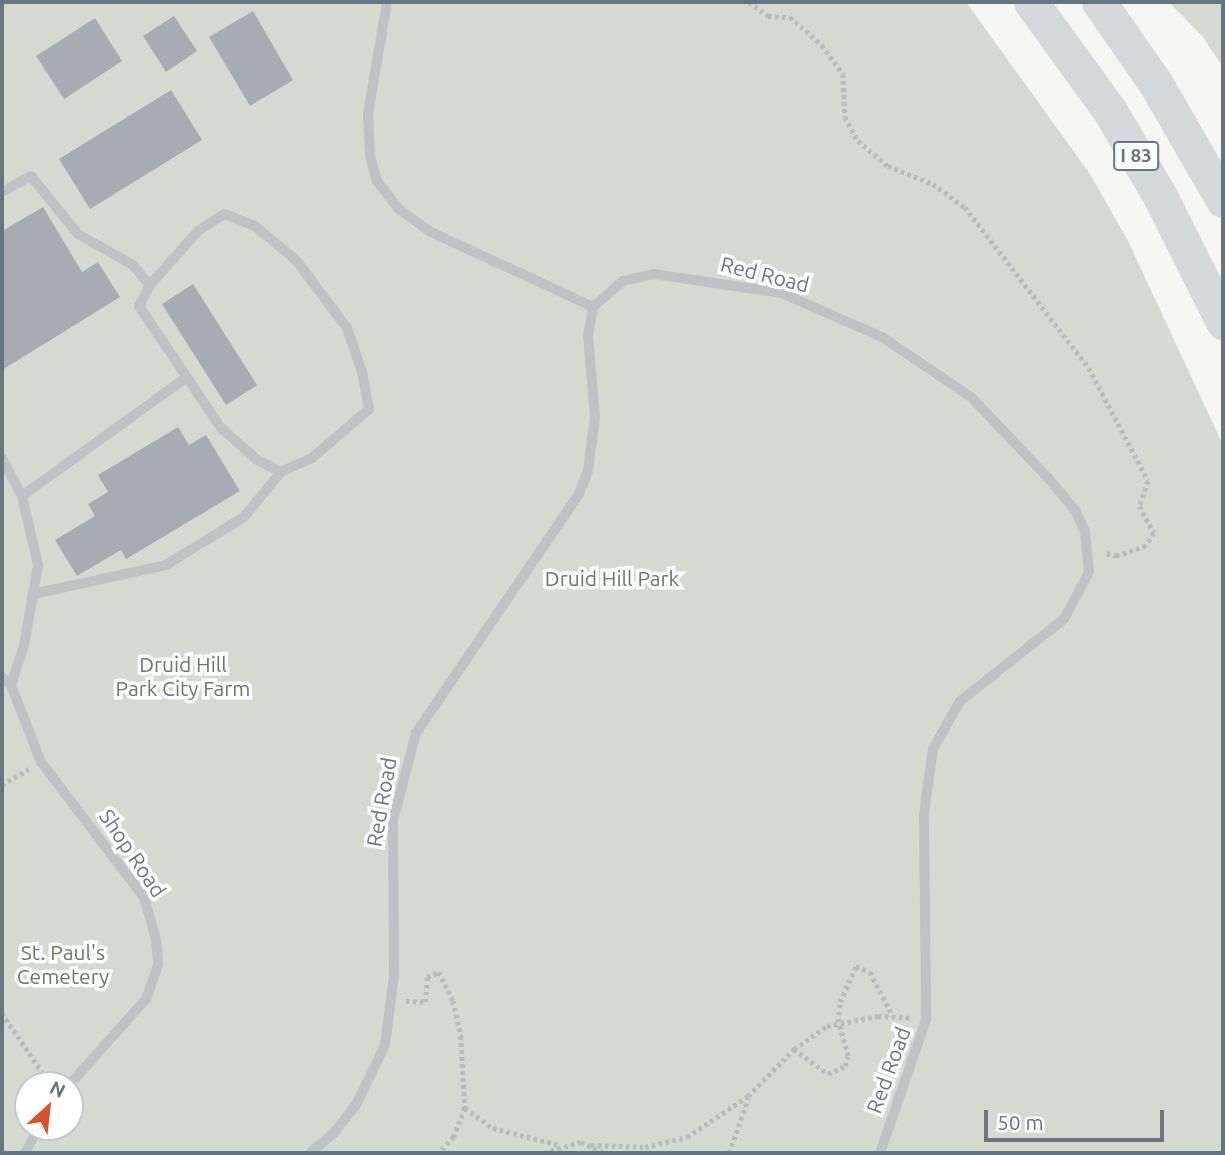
<!DOCTYPE html>
<style>
body{margin:0}
#map{position:relative;width:1225px;height:1155px;overflow:hidden;background:#f5f5f2;font-family:Ubuntu,sans-serif}
div>[style]{position:absolute}
[style*='--x']{left:calc(var(--x)*1px);top:calc(var(--y)*1px);width:calc(var(--w)*1px);rotate:calc(var(--a)*1deg)}
.green>*{inset:0;background:#d5dad1}
.building>*{inset:0;background:#a6adb2}
.path>*{height:4.5px;margin-top:-2.25px;transform-origin:0;background:repeating-linear-gradient(90deg,#b8bbbd 0 3.5px,transparent 0 7px)}
.service>*{height:10px;margin:-5px;padding:0 5px;transform-origin:5px;border-radius:5px;background:#bec2c5}
.motorway>*{height:35px;margin:-17.5px;padding:0 17.5px;transform-origin:17.5px;border-radius:17.5px;background:#d3d8db}
span{translate:-50% -50%;white-space:nowrap;text-align:center;line-height:1.15;-webkit-text-stroke:7px #fff;paint-order:stroke}
.shield-label span{padding:2px 5px;background:#fff;border:2px solid;border-radius:5px;-webkit-text-stroke-width:0}
.shield-label{font-size:19px;color:#667681;font-weight:700}
.street-label{font-size:21px;color:#667681}
.park-label{font-size:21px;color:#697964}
.frame{position:absolute;inset:0;border:4px solid #667681;pointer-events:none}
.north{position:absolute;left:14px;top:1071px;width:70px;height:70px;box-sizing:border-box;background:#fff;border:2px solid #c2c8cd;border-radius:50%;rotate:27deg;font-size:19px;font-weight:700;line-height:28px;text-align:center;color:#667681}
.north::after{content:'';display:block;margin:auto;width:24px;height:32px;background:#d8512f;clip-path:polygon(50% 0,100% 100%,50% 72%,0 100%)}
.scale{position:absolute;left:984px;top:1110px;width:180px;height:32px;box-sizing:border-box;border:4px solid #667681;border-top:0;padding-left:9px;font-size:21px;line-height:24px;white-space:nowrap;color:#667681;-webkit-text-stroke:5px #fff;paint-order:stroke}
</style>
<div id="map">
<div class="green">
<div style="clip-path:polygon(evenodd,2px 2px,966px 2px,1090px 174px,1128px 241px,1223px 445px,1223px 1153px,2px 1153px,2px 2px,28px 1085px,70px 1085px,70px 1127px,28px 1127px,28px 1085px)"></div>
<div style="clip-path:polygon(1169px 2px,1223px 2px,1223px 67px,1202px 36px)"></div>
</div>
<div class="building">
<div style="clip-path:polygon(253px 11px,293px 80px,250px 106px,209px 37px)"></div>
<div style="clip-path:polygon(174px 16px,197px 51px,166px 72px,143px 36px)"></div>
<div style="clip-path:polygon(95px 18px,122px 61px,64px 99px,36px 56px)"></div>
<div style="clip-path:polygon(171px 90px,202px 140px,90px 209px,59px 159px)"></div>
<div style="clip-path:polygon(43px 207px,82px 272px,98px 262px,120px 297px,2px 370px,2px 231px)"></div>
<div style="clip-path:polygon(193px 284px,257px 385px,226px 405px,162px 304px)"></div>
<div style="clip-path:polygon(178px 427px,189px 445px,206px 435px,240px 491px,126px 559px,121px 550px,77px 576px,55px 540px,95px 516px,88px 504px,108px 492px,98px 475px)"></div>
</div>
<div class="path">
<div style="--x:749;--y:2;--w:24;--a:36"></div>
<div style="--x:768;--y:16;--w:22;--a:3"></div>
<div style="--x:790;--y:17;--w:43;--a:41.2"></div>
<div style="--x:822;--y:45;--w:36;--a:54"></div>
<div style="--x:843;--y:74;--w:43;--a:87.3"></div>
<div style="--x:845;--y:117;--w:27;--a:62"></div>
<div style="--x:858;--y:141;--w:39;--a:40"></div>
<div style="--x:888;--y:166;--w:48;--a:21.8"></div>
<div style="--x:933;--y:184;--w:39;--a:36"></div>
<div style="--x:965;--y:207;--w:203;--a:52.4"></div>
<div style="--x:1089;--y:368;--w:127;--a:62.4"></div>
<div style="--x:1148;--y:481;--w:26;--a:108"></div>
<div style="--x:1140;--y:506;--w:30;--a:63"></div>
<div style="--x:1154;--y:533;--w:15;--a:122"></div>
<div style="--x:1146;--y:546;--w:31;--a:161"></div>
<div style="--x:1117;--y:556;--w:14;--a:-168"></div>
<div style="--x:2;--y:785;--w:31;--a:-31"></div>
<div style="--x:406;--y:1001;--w:19;--a:3"></div>
<div style="--x:425;--y:1002;--w:25;--a:-85"></div>
<div style="--x:427;--y:977;--w:13;--a:-23"></div>
<div style="--x:439;--y:972;--w:32;--a:64"></div>
<div style="--x:453;--y:1001;--w:36;--a:77"></div>
<div style="--x:461;--y:1036;--w:72;--a:86.8"></div>
<div style="--x:465;--y:1108;--w:31;--a:111"></div>
<div style="--x:454;--y:1137;--w:22;--a:133"></div>
<div style="--x:2;--y:1013;--w:87;--a:55.8"></div>
<div style="--x:794;--y:1049;--w:42;--a:36.3"></div>
<div style="--x:828;--y:1074;--w:19;--a:-25"></div>
<div style="--x:845;--y:1066;--w:10;--a:-73"></div>
<div style="--x:848;--y:1056;--w:35;--a:-106"></div>
<div style="--x:838;--y:1022;--w:20;--a:-84"></div>
<div style="--x:840;--y:1002;--w:39;--a:-66"></div>
<div style="--x:856;--y:966;--w:15;--a:23"></div>
<div style="--x:870;--y:972;--w:50;--a:62.4"></div>
<div style="--x:465;--y:1108;--w:34;--a:36"></div>
<div style="--x:493;--y:1128;--w:68;--a:14.4"></div>
<div style="--x:591;--y:1145;--w:54;--a:2.1"></div>
<div style="--x:645;--y:1147;--w:43;--a:-13.4"></div>
<div style="--x:687;--y:1137;--w:73;--a:-33.9"></div>
<div style="--x:748;--y:1096;--w:66;--a:-45.6"></div>
<div style="--x:794;--y:1049;--w:40;--a:-34.9"></div>
<div style="--x:827;--y:1026;--w:52;--a:-11.1"></div>
<div style="--x:878;--y:1016;--w:33;--a:3"></div>
<div style="--x:544;--y:1153;--w:39;--a:-17"></div>
<div style="--x:581;--y:1142;--w:26;--a:25"></div>
<div style="--x:729;--y:1153;--w:58;--a:-70.9"></div>
</div>
<div class="service">
<div style="--x:387;--y:2;--w:114;--a:99.6"></div>
<div style="--x:368;--y:114;--w:42;--a:87.3"></div>
<div style="--x:370;--y:156;--w:26;--a:74"></div>
<div style="--x:377;--y:181;--w:36;--a:52"></div>
<div style="--x:399;--y:209;--w:39;--a:36"></div>
<div style="--x:431;--y:232;--w:179;--a:24.8"></div>
<div style="--x:2;--y:192;--w:33;--a:-29"></div>
<div style="--x:31;--y:176;--w:75;--a:51"></div>
<div style="--x:78;--y:234;--w:63;--a:29.4"></div>
<div style="--x:133;--y:265;--w:26;--a:50"></div>
<div style="--x:224;--y:214;--w:33;--a:21"></div>
<div style="--x:255;--y:226;--w:53;--a:39.7"></div>
<div style="--x:296;--y:260;--w:85;--a:53.1"></div>
<div style="--x:347;--y:328;--w:46;--a:71.2"></div>
<div style="--x:362;--y:372;--w:38;--a:79"></div>
<div style="--x:369;--y:409;--w:75;--a:139.3"></div>
<div style="--x:312;--y:458;--w:34;--a:156"></div>
<div style="--x:281;--y:472;--w:28;--a:-153"></div>
<div style="--x:256;--y:459;--w:47;--a:-138.5"></div>
<div style="--x:221;--y:428;--w:147;--a:-123.9"></div>
<div style="--x:139;--y:306;--w:24;--a:-62"></div>
<div style="--x:150;--y:285;--w:72;--a:-48.4"></div>
<div style="--x:198;--y:231;--w:31;--a:-33"></div>
<div style="--x:2;--y:458;--w:43;--a:62.2"></div>
<div style="--x:22;--y:496;--w:71;--a:76.9"></div>
<div style="--x:38;--y:565;--w:82;--a:99.8"></div>
<div style="--x:24;--y:646;--w:41;--a:108.4"></div>
<div style="--x:22;--y:496;--w:203;--a:-35.8"></div>
<div style="--x:33;--y:594;--w:136;--a:-12.3"></div>
<div style="--x:166;--y:565;--w:92;--a:-31.6"></div>
<div style="--x:244;--y:517;--w:58;--a:-50.6"></div>
<div style="--x:2;--y:678;--w:11;--a:38"></div>
<div style="--x:11;--y:685;--w:83;--a:68.7"></div>
<div style="--x:41;--y:762;--w:170;--a:52.7"></div>
<div style="--x:144;--y:897;--w:45;--a:74.4"></div>
<div style="--x:156;--y:940;--w:25;--a:85"></div>
<div style="--x:158;--y:965;--w:36;--a:109"></div>
<div style="--x:146;--y:999;--w:115;--a:131.8"></div>
<div style="--x:25;--y:1153;--w:30;--a:-62"></div>
<div style="--x:310;--y:1153;--w:30;--a:-40"></div>
<div style="--x:333;--y:1134;--w:37;--a:-52"></div>
<div style="--x:356;--y:1105;--w:67;--a:-64.2"></div>
<div style="--x:385;--y:1045;--w:71;--a:-82.7"></div>
<div style="--x:394;--y:975;--w:155;--a:-90.4"></div>
<div style="--x:393;--y:820;--w:90;--a:-75.2"></div>
<div style="--x:416;--y:733;--w:289;--a:-55.7"></div>
<div style="--x:579;--y:494;--w:25;--a:-69"></div>
<div style="--x:588;--y:471;--w:54;--a:-82.6"></div>
<div style="--x:595;--y:417;--w:81;--a:-94.9"></div>
<div style="--x:588;--y:336;--w:29;--a:-80"></div>
<div style="--x:593;--y:307;--w:40;--a:-41"></div>
<div style="--x:623;--y:281;--w:32;--a:-13"></div>
<div style="--x:654;--y:274;--w:128;--a:8.5"></div>
<div style="--x:781;--y:293;--w:110;--a:23.5"></div>
<div style="--x:882;--y:337;--w:107;--a:34"></div>
<div style="--x:971;--y:397;--w:113;--a:46.4"></div>
<div style="--x:1049;--y:479;--w:40;--a:50"></div>
<div style="--x:1075;--y:510;--w:23;--a:65"></div>
<div style="--x:1085;--y:531;--w:41;--a:84.4"></div>
<div style="--x:1089;--y:572;--w:53;--a:118"></div>
<div style="--x:1064;--y:619;--w:132;--a:141.7"></div>
<div style="--x:960;--y:701;--w:55;--a:119.4"></div>
<div style="--x:933;--y:749;--w:66;--a:97.9"></div>
<div style="--x:924;--y:814;--w:206;--a:89.4"></div>
<div style="--x:926;--y:1020;--w:141;--a:109.1"></div>
</div>
<div class="motorway">
<div style="--x:1031;--y:2;--w:135;--a:54.1"></div>
<div style="--x:1110;--y:111;--w:101;--a:59.6"></div>
<div style="--x:1161;--y:198;--w:139;--a:63.4"></div>
<div style="--x:1099;--y:2;--w:100;--a:55.2"></div>
<div style="--x:1156;--y:84;--w:134;--a:60"></div>
</div>
<div class="shield-label">
<span style="left:1136px;top:156px">I 83</span>
</div>
<div class="street-label">
<span style="left:765px;top:274px;rotate:14deg">Red Road</span>
<span style="left:381px;top:802px;rotate:-80deg">Red Road</span>
<span style="left:133px;top:853px;rotate:56deg">Shop Road</span>
<span style="left:888px;top:1070px;rotate:-70deg">Red Road</span>
</div>
<div class="park-label">
<span style="left:612px;top:578px">Druid Hill Park</span>
<span style="left:183px;top:676px">Druid Hill<br>Park City Farm</span>
<span style="left:63px;top:964px">St. Paul's<br>Cemetery</span>
</div>
<div class="frame"></div>
<div class="north">N</div>
<div class="scale">50 m</div>
</div>
